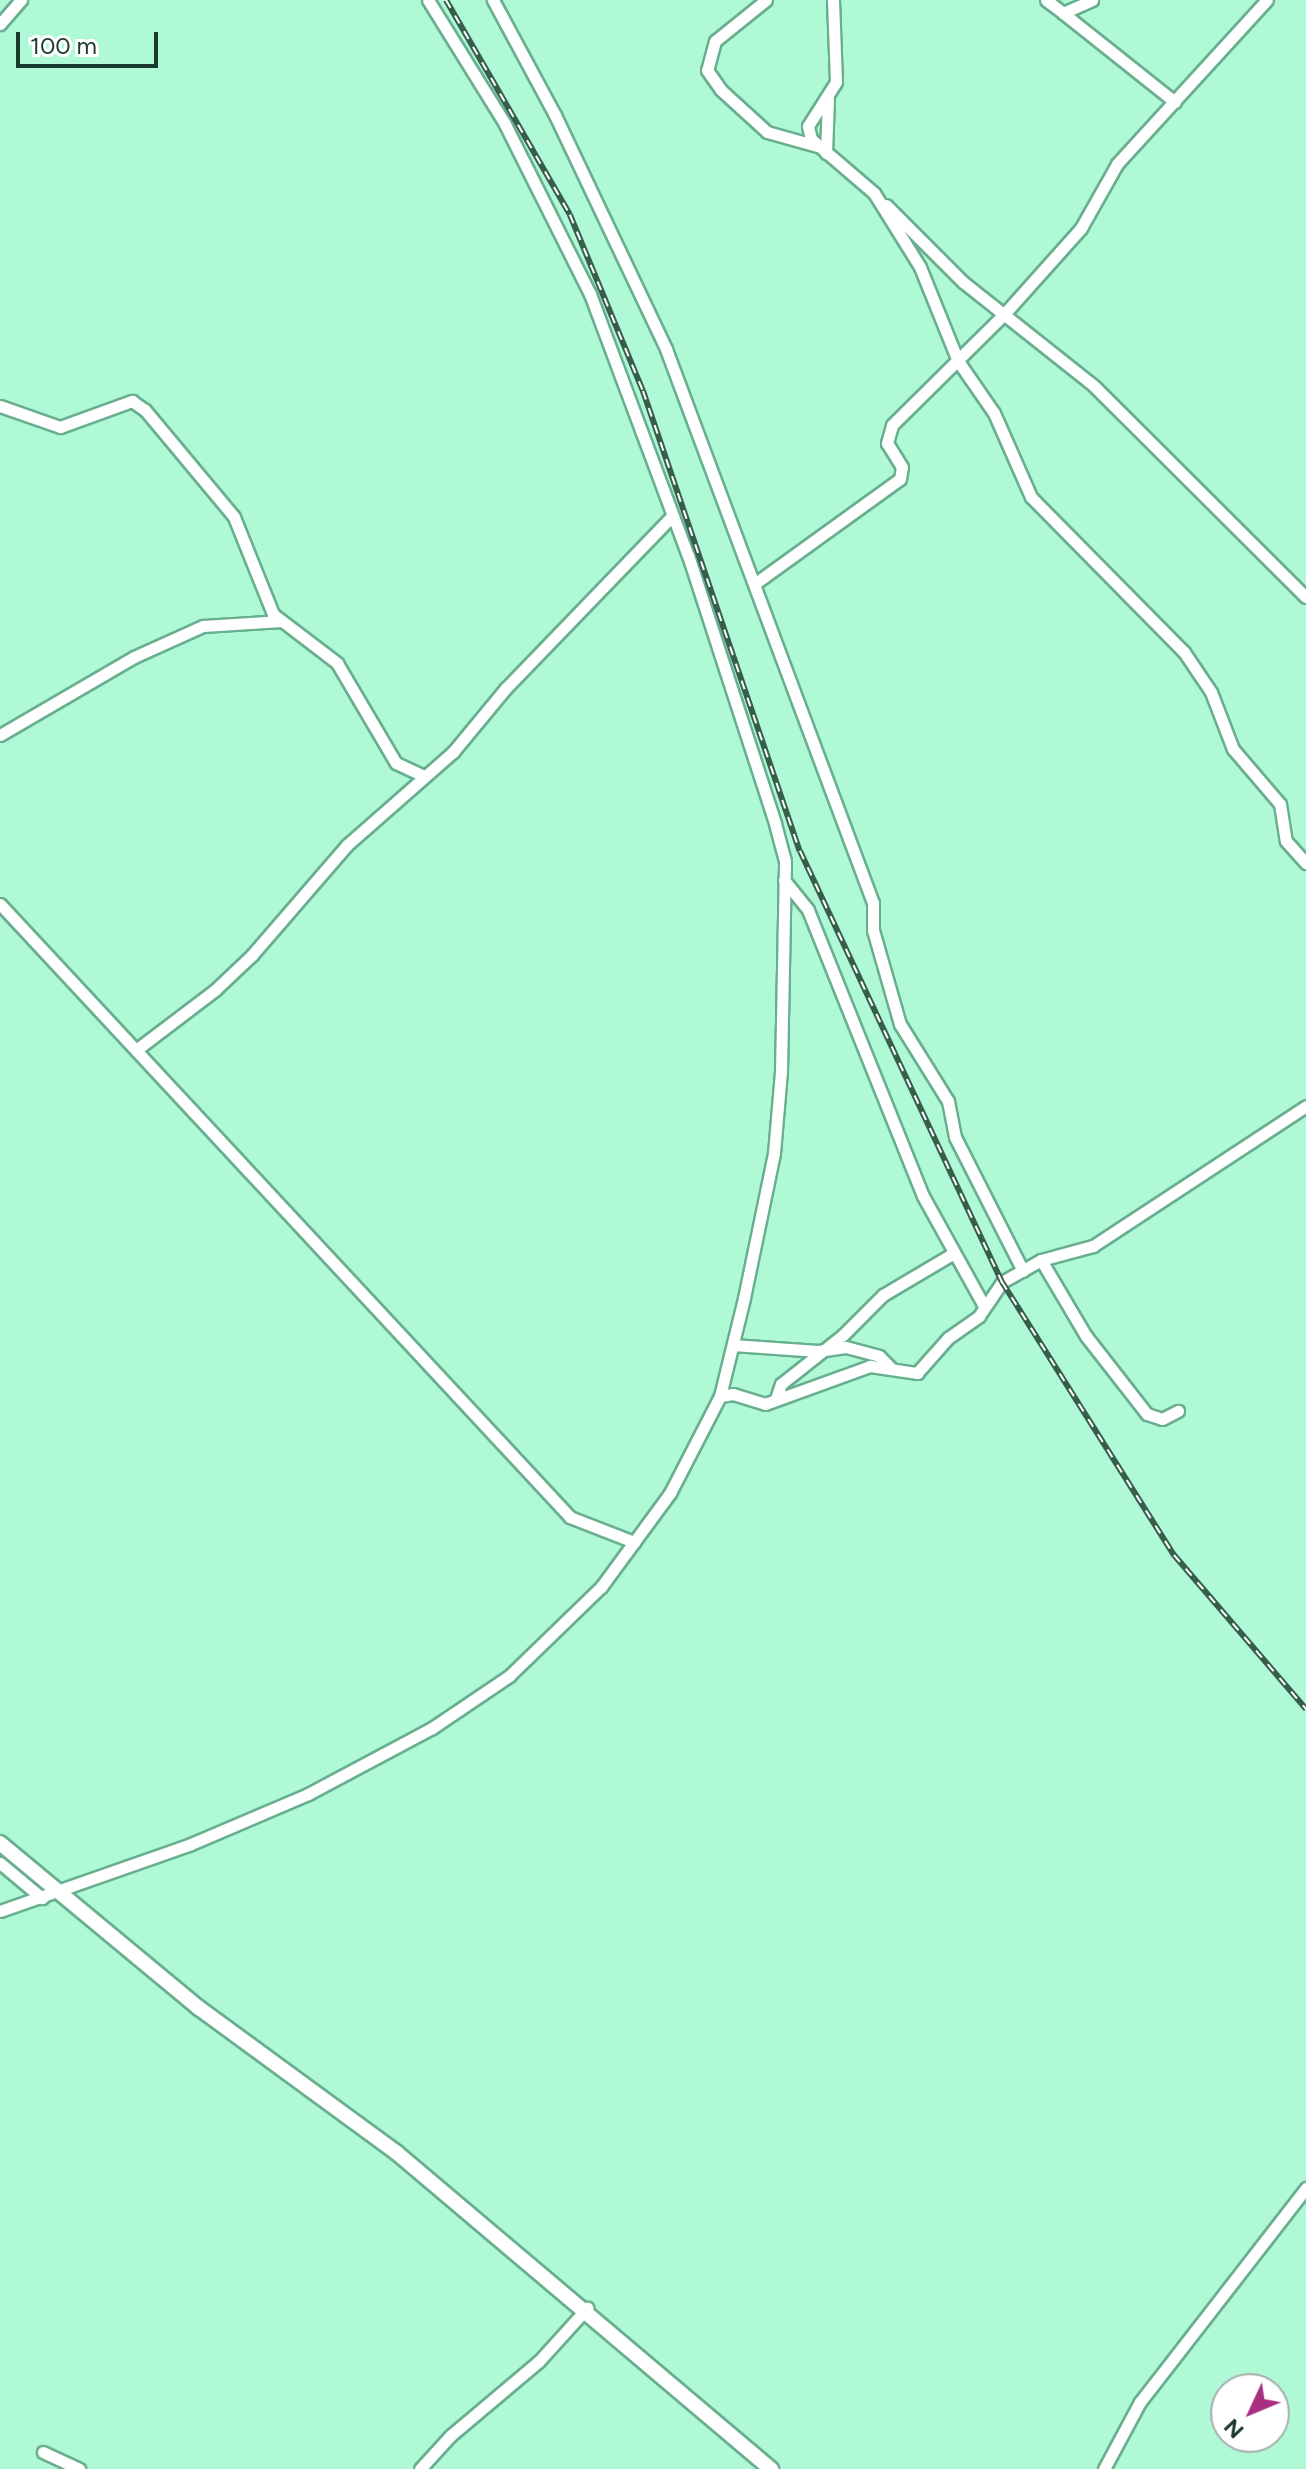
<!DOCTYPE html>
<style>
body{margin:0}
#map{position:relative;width:1306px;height:2469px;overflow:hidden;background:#b0f9d6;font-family:Figtree,sans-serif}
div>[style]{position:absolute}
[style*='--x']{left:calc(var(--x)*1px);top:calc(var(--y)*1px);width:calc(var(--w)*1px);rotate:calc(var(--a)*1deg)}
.roads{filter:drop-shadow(2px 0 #68af8f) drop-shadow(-2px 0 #68af8f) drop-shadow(0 2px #68af8f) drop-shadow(0 -2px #68af8f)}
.minor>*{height:11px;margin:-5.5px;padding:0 5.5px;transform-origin:5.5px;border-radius:5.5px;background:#fff}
.tertiary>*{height:14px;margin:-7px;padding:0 7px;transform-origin:7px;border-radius:7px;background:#fff}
.rail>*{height:6px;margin-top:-3px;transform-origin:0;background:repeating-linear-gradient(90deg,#fff 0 9px,#375e4c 0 18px);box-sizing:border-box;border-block:2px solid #375e4c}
span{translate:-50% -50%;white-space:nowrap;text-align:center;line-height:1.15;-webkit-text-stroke:7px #fff;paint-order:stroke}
.north{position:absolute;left:1210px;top:2373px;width:80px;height:80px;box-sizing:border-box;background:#fff;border:2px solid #a4b0ab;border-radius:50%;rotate:226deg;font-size:22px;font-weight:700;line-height:32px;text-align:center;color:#1b392c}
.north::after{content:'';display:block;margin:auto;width:28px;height:36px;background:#a92f83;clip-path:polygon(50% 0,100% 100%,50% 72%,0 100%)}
.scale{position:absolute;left:16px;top:32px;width:142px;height:36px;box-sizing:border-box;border:4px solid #1b392c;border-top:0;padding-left:10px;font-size:24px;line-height:28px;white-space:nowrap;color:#1b392c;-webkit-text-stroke:6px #fff;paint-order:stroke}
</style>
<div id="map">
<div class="roads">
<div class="minor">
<div style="--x:493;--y:0;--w:131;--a:61.7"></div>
<div style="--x:555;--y:115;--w:259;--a:64.6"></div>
<div style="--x:666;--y:349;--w:591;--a:69.51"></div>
<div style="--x:873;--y:903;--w:27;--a:90"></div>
<div style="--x:873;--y:930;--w:98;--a:74"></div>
<div style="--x:900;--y:1024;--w:91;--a:58.1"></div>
<div style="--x:948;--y:1101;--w:37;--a:79"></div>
<div style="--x:955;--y:1137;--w:150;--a:63.1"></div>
<div style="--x:766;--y:0;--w:65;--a:141.2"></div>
<div style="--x:715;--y:41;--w:30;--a:105"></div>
<div style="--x:707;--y:70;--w:24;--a:55"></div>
<div style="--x:721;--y:90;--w:62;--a:42.4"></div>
<div style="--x:767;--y:132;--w:52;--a:15.6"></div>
<div style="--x:833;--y:0;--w:82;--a:87.9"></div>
<div style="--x:836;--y:82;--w:52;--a:122.5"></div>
<div style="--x:808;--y:126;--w:13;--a:77"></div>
<div style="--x:811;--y:139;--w:83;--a:40.6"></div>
<div style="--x:874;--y:193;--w:87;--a:58.1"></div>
<div style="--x:920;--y:267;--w:101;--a:68"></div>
<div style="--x:958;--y:361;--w:63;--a:55.3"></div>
<div style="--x:994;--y:413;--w:92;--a:66.2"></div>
<div style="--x:1031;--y:497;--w:218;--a:45.4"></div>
<div style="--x:1184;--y:652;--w:48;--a:56"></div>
<div style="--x:1211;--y:692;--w:61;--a:68.9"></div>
<div style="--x:1233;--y:749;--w:72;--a:49.5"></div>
<div style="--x:1280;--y:804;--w:37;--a:81"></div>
<div style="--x:1286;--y:841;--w:30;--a:48"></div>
<div style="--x:1046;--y:0;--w:21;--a:37"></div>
<div style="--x:1063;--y:13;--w:32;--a:-24"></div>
<div style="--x:1063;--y:13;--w:143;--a:38.5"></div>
<div style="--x:0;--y:24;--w:32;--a:-49"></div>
<div style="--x:826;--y:153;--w:54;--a:-87.9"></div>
<div style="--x:886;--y:205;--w:109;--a:45"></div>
<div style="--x:963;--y:282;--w:167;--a:38.4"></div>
<div style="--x:1094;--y:386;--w:299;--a:44.9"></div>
<div style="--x:0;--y:406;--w:64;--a:19.3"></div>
<div style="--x:60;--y:427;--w:77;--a:-19.9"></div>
<div style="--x:132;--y:401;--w:16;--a:35"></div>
<div style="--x:145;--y:410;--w:139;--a:50.2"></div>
<div style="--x:234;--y:517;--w:105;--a:68.1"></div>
<div style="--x:273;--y:614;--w:81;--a:37.4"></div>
<div style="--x:337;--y:663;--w:116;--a:59.5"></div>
<div style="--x:396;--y:763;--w:29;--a:25"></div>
<div style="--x:757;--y:582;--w:176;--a:-35.8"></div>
<div style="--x:900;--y:479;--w:12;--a:-81"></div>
<div style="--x:902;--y:467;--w:28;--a:-122"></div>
<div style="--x:887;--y:443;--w:19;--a:-74"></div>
<div style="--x:892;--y:425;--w:161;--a:-44.7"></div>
<div style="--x:1006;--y:312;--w:113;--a:-48.2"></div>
<div style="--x:1081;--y:228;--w:73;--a:-60.6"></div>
<div style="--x:1117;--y:164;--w:222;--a:-47.6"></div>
<div style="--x:0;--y:735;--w:155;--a:-30.2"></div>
<div style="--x:134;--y:657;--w:76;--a:-24.2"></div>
<div style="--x:203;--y:626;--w:79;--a:-3.6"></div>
<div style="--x:784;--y:880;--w:38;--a:51"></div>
<div style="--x:808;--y:910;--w:308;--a:68.1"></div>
<div style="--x:923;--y:1196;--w:126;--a:61"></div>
<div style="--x:0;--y:904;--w:837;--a:47.08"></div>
<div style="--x:570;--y:1517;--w:69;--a:21.3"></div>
<div style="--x:136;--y:1050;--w:99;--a:-37.2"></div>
<div style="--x:215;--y:990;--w:51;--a:-43.4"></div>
<div style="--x:252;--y:955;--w:145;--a:-49.2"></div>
<div style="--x:347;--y:845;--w:141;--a:-41.3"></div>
<div style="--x:453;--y:752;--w:83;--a:-50.4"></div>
<div style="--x:506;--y:688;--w:240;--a:-46"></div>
<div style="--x:1041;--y:1260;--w:88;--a:59.4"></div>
<div style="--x:1086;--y:1336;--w:99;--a:52"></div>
<div style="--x:1147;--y:1414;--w:16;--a:18"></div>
<div style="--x:1162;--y:1419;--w:18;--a:-27"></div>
<div style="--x:733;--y:1345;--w:85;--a:4"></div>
<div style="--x:818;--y:1351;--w:28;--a:-8"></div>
<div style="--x:846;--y:1347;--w:34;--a:15"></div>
<div style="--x:879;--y:1356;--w:16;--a:45"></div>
<div style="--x:720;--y:1396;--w:13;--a:-9"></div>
<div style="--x:733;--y:1394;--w:34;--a:17"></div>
<div style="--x:765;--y:1404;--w:112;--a:-19.9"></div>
<div style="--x:870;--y:1366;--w:48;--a:8.5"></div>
<div style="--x:917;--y:1373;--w:47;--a:-48.5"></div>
<div style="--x:948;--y:1338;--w:38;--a:-35"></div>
<div style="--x:979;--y:1316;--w:41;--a:-55.9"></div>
<div style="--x:1002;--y:1282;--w:45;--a:-29.4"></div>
<div style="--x:1041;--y:1260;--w:54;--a:-15.1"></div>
<div style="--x:1093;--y:1246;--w:255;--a:-33.3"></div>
<div style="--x:776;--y:1399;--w:16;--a:-72"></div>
<div style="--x:781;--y:1384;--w:79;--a:-38.3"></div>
<div style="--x:843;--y:1335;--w:57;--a:-45"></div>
<div style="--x:883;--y:1295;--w:80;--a:-30.7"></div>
<div style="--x:0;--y:1863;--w:55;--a:39.8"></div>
<div style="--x:0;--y:1911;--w:202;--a:-19.3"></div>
<div style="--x:191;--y:1844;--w:127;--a:-23.1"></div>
<div style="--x:308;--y:1794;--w:140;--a:-28"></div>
<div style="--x:432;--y:1728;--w:93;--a:-34"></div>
<div style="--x:509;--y:1676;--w:128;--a:-44.1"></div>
<div style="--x:601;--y:1587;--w:117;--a:-53.7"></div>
<div style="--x:670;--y:1493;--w:109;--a:-62.7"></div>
<div style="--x:720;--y:1396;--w:101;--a:-76.2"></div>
<div style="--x:744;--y:1298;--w:148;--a:-78.3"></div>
<div style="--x:774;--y:1153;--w:81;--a:-85.1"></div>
<div style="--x:781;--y:1072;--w:211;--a:-88.9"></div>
<div style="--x:785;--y:861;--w:39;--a:-105"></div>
<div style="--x:775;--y:823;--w:281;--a:-108"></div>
<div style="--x:688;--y:556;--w:280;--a:-110.5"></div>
<div style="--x:590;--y:294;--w:190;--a:-116.6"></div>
<div style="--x:505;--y:124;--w:146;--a:-121.8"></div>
<div style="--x:43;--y:2452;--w:40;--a:25"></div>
<div style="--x:420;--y:2469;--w:45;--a:-47.7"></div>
<div style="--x:450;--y:2436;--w:116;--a:-40.1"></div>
<div style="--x:539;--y:2361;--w:72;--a:-47.8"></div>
<div style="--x:1104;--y:2469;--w:76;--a:-61.8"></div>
<div style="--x:1140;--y:2402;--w:271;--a:-52.2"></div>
</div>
<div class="tertiary">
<div style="--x:0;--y:1843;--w:259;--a:39.7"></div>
<div style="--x:199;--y:2008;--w:245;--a:36.2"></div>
<div style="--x:397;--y:2153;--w:490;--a:40.2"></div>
</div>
</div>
<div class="rail">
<div style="--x:446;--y:0;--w:248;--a:60"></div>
<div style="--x:570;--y:215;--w:191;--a:67.5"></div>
<div style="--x:643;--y:391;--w:486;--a:71.2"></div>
<div style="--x:800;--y:851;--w:476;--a:64.9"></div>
<div style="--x:1002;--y:1282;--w:323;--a:57.8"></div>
<div style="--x:1174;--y:1555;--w:203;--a:49.4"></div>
</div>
<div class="north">N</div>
<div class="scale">100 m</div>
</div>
